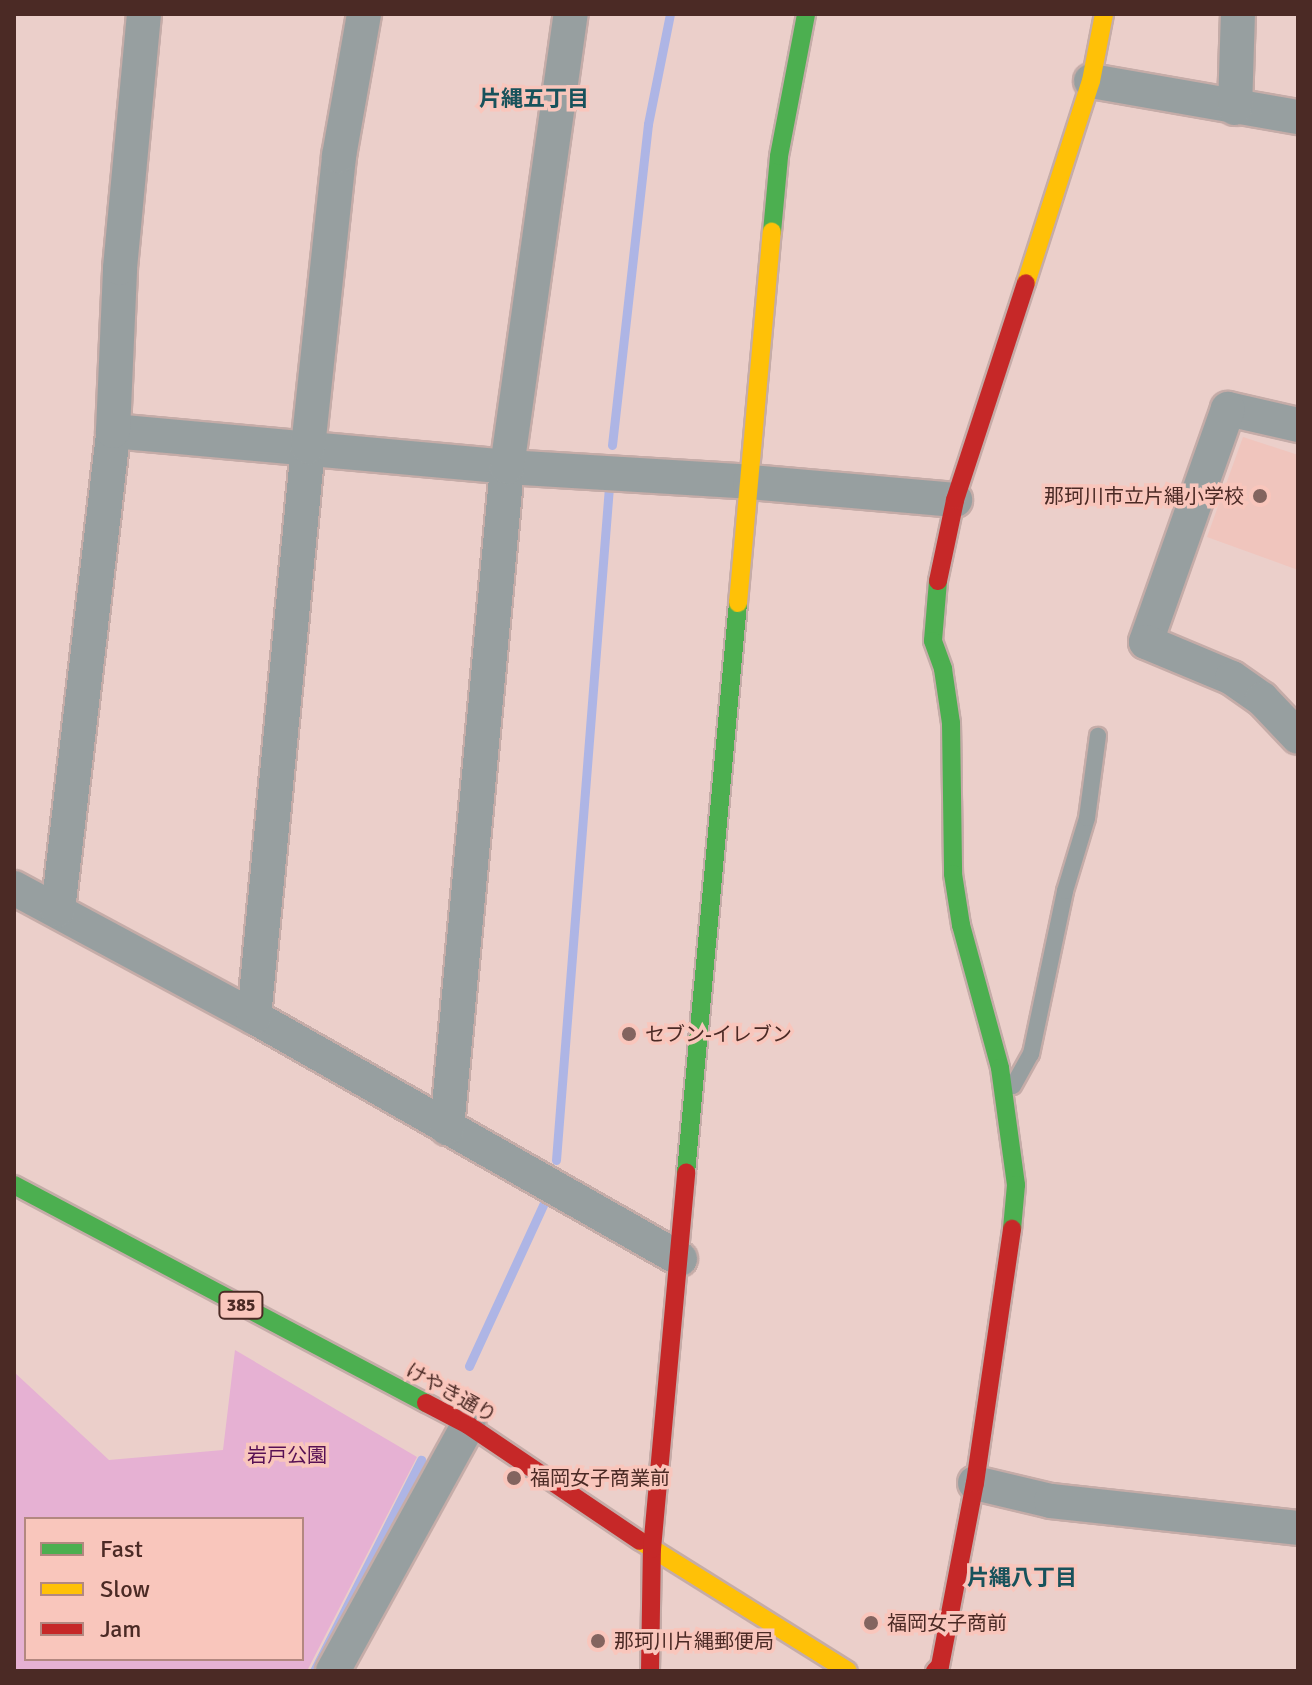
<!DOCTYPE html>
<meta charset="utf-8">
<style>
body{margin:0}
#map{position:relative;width:1312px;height:1685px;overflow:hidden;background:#ebcfca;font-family:Signika,"Noto Sans JP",sans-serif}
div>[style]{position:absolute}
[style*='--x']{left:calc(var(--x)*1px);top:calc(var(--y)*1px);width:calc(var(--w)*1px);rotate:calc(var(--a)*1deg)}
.built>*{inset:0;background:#f0c5bd}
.green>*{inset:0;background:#e6b1d3}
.stream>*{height:9px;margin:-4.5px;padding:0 4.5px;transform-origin:4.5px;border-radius:4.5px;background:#aeb5e5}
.roads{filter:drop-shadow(2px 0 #c5aca8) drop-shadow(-2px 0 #c5aca8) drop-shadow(0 2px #c5aca8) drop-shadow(0 -2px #c5aca8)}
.lane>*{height:16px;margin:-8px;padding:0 8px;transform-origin:8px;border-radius:8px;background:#979fa0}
.street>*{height:34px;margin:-17px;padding:0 17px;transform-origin:17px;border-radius:17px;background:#979fa0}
.fast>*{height:18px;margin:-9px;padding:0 9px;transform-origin:9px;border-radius:9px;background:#4caf50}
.slow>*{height:18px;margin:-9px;padding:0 9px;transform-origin:9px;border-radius:9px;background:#ffc107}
.jam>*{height:18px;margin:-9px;padding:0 9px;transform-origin:9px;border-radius:9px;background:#c62828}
.dots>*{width:22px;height:22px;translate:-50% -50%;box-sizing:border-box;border:4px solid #f9c6bc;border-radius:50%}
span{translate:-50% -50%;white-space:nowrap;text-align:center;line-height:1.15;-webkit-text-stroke:7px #f9c6bc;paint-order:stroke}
.shield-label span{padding:2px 6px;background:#f9c6bc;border:2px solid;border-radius:6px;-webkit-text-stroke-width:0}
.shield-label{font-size:18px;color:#4b2a25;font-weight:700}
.poi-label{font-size:20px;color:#4b2a25}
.right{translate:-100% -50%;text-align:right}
.left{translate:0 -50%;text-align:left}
.street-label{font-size:20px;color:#4b2a25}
.park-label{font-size:20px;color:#581154}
.neighbourhood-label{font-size:22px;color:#18525b;font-weight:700}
.frame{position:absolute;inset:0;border:16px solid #4b2a25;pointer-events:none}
.legend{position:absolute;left:24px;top:1517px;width:280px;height:144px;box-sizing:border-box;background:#f9c6bc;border:2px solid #b38880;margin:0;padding:10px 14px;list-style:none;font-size:24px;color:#4b2a25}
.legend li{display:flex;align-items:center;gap:16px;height:40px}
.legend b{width:40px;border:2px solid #b38880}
</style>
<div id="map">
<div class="built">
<div style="clip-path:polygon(1243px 437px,1298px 455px,1298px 570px,1207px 537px)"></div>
</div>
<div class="green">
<div style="clip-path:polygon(evenodd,235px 1350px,417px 1457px,307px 1671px,14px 1671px,14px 1372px,109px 1460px,223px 1450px,235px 1350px,26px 1519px,302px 1519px,302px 1659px,26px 1659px,26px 1519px)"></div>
</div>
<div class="stream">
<div style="--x:612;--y:445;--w:323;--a:-83.6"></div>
<div style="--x:648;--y:124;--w:112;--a:-78.7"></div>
<div style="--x:556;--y:1160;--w:675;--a:-85.5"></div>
<div style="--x:469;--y:1366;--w:179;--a:-65.3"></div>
<div style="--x:314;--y:1671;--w:237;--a:-63.1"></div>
</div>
<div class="roads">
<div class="lane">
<div style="--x:1013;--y:1086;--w:37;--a:-61"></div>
<div style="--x:1031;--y:1054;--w:167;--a:-78.2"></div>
<div style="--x:1065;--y:891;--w:76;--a:-73.2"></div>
<div style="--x:1087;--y:818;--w:83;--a:-82.4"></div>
</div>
<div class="street">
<div style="--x:1091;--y:81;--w:210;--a:9.9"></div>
<div style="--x:1235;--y:108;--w:94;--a:-88.2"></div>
<div style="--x:1298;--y:425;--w:72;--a:-167.1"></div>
<div style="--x:1228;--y:409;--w:247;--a:109.4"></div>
<div style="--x:1146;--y:642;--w:93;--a:22.7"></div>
<div style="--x:1232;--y:678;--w:37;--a:35"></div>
<div style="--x:1262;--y:699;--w:52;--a:46.5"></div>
<div style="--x:113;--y:431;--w:396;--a:5.2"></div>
<div style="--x:507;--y:467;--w:243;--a:3.5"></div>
<div style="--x:750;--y:482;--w:206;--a:5"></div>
<div style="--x:14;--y:888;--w:272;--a:28.3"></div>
<div style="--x:254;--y:1017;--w:490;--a:29.6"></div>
<div style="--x:58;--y:910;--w:482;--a:-83.4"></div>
<div style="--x:113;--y:431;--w:163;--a:-87.5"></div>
<div style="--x:120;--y:268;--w:255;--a:-84.6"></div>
<div style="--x:254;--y:1017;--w:573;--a:-84.59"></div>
<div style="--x:308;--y:447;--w:293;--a:-83.9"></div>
<div style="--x:339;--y:156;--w:144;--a:-80"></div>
<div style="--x:447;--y:1128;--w:664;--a:-84.81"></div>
<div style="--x:507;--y:467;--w:457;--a:-82"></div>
<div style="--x:975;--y:1483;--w:78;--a:13.3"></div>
<div style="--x:1051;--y:1501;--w:248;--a:6.2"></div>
<div style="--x:333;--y:1671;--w:281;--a:-61.2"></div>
</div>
<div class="fast">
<div style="--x:772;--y:232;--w:76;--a:-84.7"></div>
<div style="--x:779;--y:156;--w:145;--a:-79.2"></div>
<div style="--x:938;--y:581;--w:60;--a:94.8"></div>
<div style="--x:933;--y:641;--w:30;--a:70"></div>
<div style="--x:943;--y:669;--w:55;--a:81.6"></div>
<div style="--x:951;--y:723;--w:151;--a:89.2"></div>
<div style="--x:953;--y:874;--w:52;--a:81.1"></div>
<div style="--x:961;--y:925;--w:148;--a:74.7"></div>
<div style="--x:1000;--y:1068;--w:118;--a:82.2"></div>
<div style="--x:1016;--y:1185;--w:44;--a:95.2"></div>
<div style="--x:686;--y:1173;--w:572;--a:-84.79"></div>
<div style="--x:14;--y:1185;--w:466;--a:27.9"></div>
</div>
<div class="slow">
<div style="--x:1026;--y:283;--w:212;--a:-72.2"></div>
<div style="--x:1091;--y:81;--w:68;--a:-79"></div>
<div style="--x:738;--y:603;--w:373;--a:-84.8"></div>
<div style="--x:640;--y:1541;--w:245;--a:32"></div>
</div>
<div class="jam">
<div style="--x:938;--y:581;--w:83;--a:-78.1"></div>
<div style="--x:955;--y:500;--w:228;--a:-71.9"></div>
<div style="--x:426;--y:1403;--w:47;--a:27.6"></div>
<div style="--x:468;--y:1425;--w:207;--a:34"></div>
<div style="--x:650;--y:1671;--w:122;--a:-89.1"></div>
<div style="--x:652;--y:1549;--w:378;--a:-84.8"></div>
<div style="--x:935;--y:1671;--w:7;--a:-45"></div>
<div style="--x:940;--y:1666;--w:186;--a:-79.2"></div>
<div style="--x:975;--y:1483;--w:257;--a:-81.7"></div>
</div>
</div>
<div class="dots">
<div style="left:1260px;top:496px;background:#83645f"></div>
<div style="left:629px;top:1034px;background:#83645f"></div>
<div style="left:514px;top:1478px;background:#83645f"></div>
<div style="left:871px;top:1623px;background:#83645f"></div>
<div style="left:598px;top:1641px;background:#83645f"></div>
</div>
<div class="shield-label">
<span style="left:241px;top:1305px">385</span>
</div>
<div class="poi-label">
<span class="right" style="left:1244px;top:496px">那珂川市立片縄小学校</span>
<span class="left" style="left:645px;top:1034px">セブン-イレブン</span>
<span class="left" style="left:530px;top:1478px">福岡女子商業前</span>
<span class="left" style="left:887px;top:1623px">福岡女子商前</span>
<span class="left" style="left:614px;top:1641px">那珂川片縄郵便局</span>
</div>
<div class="street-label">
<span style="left:451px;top:1393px;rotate:29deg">けやき通り</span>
</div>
<div class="park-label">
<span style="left:287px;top:1455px">岩戸公園</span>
</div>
<div class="neighbourhood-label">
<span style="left:534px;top:99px">片縄五丁目</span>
<span style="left:1022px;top:1578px">片縄八丁目</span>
</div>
<div class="frame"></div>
<ul class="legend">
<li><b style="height:10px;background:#4caf50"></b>Fast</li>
<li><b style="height:10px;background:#ffc107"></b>Slow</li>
<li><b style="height:10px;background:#c62828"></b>Jam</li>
</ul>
</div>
